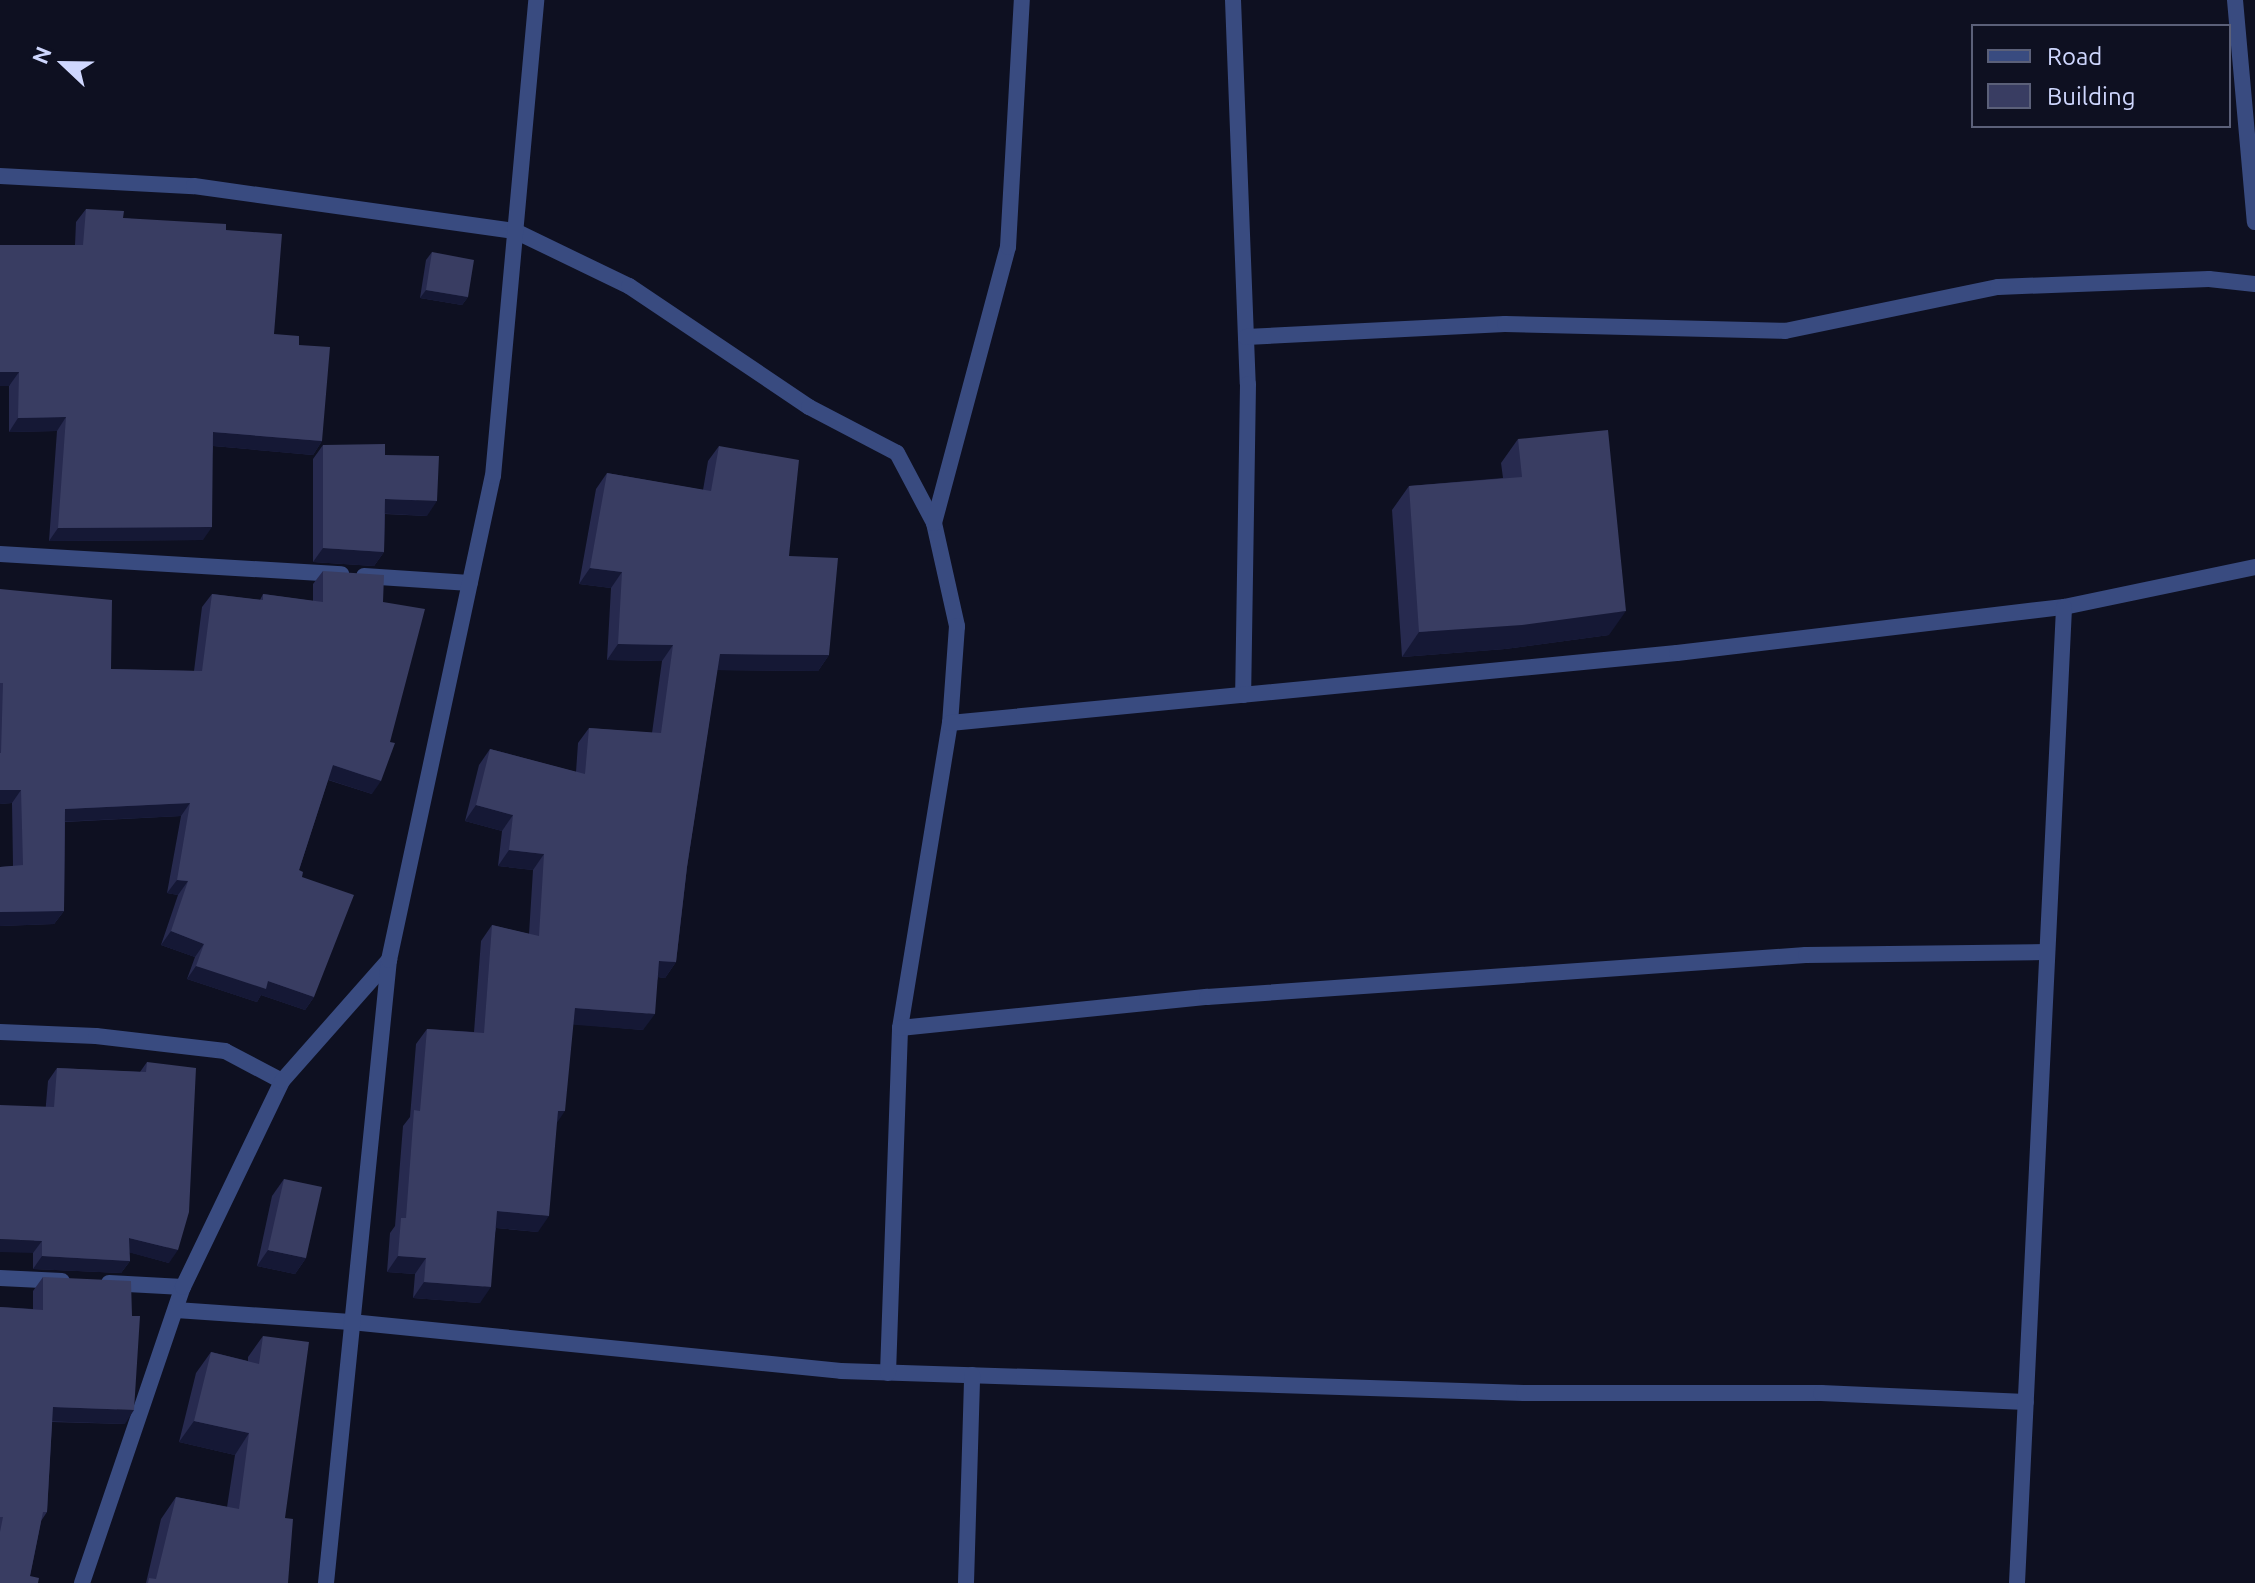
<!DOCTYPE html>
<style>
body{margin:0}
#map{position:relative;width:2255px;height:1583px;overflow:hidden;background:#0e1021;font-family:Ubuntu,sans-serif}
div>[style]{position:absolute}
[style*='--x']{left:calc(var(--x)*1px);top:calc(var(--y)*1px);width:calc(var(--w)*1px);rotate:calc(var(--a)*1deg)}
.minor>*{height:16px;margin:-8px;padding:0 8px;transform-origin:8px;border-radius:8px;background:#394b80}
.wall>*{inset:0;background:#272a4f}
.shaded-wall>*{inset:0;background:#151835}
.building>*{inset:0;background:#393d62}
span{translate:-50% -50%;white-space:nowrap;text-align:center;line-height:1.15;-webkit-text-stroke:8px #0e1021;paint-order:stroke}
.legend{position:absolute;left:1971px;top:24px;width:260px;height:104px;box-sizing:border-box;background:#0e1021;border:2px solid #5b6079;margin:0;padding:10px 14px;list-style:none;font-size:24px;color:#cfd7fe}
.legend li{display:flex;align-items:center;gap:16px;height:40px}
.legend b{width:40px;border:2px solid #5b6079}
.north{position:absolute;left:24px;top:24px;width:80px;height:80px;-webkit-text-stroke:6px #0e1021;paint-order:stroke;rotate:292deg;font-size:22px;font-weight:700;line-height:32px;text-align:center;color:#cfd7fe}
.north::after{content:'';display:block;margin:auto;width:28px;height:36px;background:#cfd7fe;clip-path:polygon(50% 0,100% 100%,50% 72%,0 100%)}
</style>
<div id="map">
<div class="minor">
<div style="--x:1233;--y:0;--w:384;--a:87.8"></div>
<div style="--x:1248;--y:384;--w:311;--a:90.9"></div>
<div style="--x:2235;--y:0;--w:223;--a:84.9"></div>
<div style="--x:0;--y:176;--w:194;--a:3"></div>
<div style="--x:194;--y:186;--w:324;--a:8"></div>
<div style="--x:515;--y:231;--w:127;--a:25.8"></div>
<div style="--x:629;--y:286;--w:217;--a:33.9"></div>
<div style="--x:809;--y:407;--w:99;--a:27.6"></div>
<div style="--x:897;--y:453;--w:79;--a:62.1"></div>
<div style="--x:934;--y:523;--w:106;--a:77.4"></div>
<div style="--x:957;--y:626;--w:97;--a:94.1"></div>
<div style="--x:1246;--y:337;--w:259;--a:-2.9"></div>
<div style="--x:1505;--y:324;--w:280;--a:1.4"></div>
<div style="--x:1785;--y:331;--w:217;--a:-11.7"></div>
<div style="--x:1998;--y:287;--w:211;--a:-2.2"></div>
<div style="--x:2209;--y:279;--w:46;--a:6.2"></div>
<div style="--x:934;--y:523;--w:286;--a:-75"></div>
<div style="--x:1008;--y:247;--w:247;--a:-86.8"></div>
<div style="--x:0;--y:554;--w:342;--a:3.4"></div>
<div style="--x:364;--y:576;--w:106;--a:3.8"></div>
<div style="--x:900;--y:1028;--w:309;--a:-80.7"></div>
<div style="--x:950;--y:723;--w:730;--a:-5.5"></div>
<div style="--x:1677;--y:653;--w:390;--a:-6.8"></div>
<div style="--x:2064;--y:607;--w:195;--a:-11.8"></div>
<div style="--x:0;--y:1032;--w:96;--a:2.4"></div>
<div style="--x:96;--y:1036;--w:130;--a:6.6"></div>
<div style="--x:225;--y:1051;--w:64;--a:27.8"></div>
<div style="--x:0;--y:1278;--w:62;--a:2.8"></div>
<div style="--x:109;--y:1283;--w:74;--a:3.1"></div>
<div style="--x:176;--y:1310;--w:175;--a:3.9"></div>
<div style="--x:351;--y:1322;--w:492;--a:5.7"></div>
<div style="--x:841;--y:1371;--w:683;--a:1.84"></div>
<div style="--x:1524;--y:1393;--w:297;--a:0"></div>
<div style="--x:1821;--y:1393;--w:205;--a:2.5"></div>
<div style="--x:888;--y:1373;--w:345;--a:-88"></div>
<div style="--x:900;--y:1028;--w:309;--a:-5.8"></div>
<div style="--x:1207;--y:997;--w:600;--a:-4.01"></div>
<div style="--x:1806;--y:955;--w:241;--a:-0.7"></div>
<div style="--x:82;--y:1583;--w:313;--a:-71.2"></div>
<div style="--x:183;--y:1287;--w:229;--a:-64.3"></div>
<div style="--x:282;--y:1081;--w:162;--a:-48.5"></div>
<div style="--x:326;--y:1583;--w:626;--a:-84.23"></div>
<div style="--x:389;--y:960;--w:495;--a:-77.9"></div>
<div style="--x:493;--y:476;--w:478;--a:-84.8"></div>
<div style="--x:966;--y:1583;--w:208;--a:-88.3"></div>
<div style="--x:2017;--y:1583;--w:977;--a:-87.24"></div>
</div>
<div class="wall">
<div style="clip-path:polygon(86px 209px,123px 218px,226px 230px,274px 334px,299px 345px,322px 441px,313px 455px,213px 446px,203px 540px,49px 541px,57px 431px,9px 432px,9px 386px,75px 245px,76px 222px)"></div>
<div style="clip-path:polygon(432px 252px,468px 297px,462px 305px,420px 298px,426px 260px)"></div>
<div style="clip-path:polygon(1518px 439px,1609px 635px,1505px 649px,1402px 657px,1392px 510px,1409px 486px,1503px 478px,1501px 463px)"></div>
<div style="clip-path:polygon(323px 445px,385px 455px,427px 516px,385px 514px,384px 552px,374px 566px,313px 562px,313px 459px)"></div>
<div style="clip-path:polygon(719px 446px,789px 556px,829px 655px,818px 671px,717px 670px,687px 867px,676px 962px,665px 978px,658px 977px,643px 1030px,573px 1024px,538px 1232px,496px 1228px,480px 1303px,413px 1298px,415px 1274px,387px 1272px,390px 1233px,395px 1226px,403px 1126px,410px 1117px,416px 1044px,427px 1029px,474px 1032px,481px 941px,492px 925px,529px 934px,533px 870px,498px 866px,502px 831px,465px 821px,479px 765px,490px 749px,576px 772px,578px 743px,589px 728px,652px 733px,662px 661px,607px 660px,611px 588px,579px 584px,596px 489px,607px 473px,703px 490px,708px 461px)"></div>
<div style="clip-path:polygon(323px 571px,372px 794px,328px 780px,299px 870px,302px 877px,314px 997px,305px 1010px,261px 995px,257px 1002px,187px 979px,195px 957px,161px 945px,178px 895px,167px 893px,181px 816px,65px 822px,64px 911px,54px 924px,0 926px,0 867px,13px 866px,12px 803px,0 804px,0 589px,111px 669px,194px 671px,202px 607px,212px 594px,260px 600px,263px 594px,313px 601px,313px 584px)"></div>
<div style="clip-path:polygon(147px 1062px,169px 1263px,129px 1252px,130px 1261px,121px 1273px,33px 1269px,33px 1253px,48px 1081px,57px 1068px,140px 1072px)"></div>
<div style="clip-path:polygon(284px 1179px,306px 1258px,295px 1274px,257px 1266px,272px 1196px)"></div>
<div style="clip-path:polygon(43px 1277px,125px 1424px,52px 1422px,47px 1512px,41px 1521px,30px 1576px,0 1583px,0 1307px,33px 1309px,33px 1291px)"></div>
<div style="clip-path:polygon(263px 1336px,285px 1518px,288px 1583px,146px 1583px,161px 1519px,176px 1497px,227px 1507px,235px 1455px,179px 1442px,196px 1373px,211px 1352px,248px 1361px,248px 1357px)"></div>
</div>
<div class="shaded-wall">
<div style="clip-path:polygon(426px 290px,468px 297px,462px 305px,420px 298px)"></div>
<div style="clip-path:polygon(0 372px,19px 372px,9px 386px,0 386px)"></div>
<div style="clip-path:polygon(66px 417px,57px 431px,9px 432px,18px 418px)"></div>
<div style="clip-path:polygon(213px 432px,322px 441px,313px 455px,203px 445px)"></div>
<div style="clip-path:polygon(385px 499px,437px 501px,427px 516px,375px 513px)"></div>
<div style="clip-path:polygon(212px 527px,203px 540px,49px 541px,58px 528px)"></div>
<div style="clip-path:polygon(323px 548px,384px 552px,374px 566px,313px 562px)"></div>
<div style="clip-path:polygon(590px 568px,622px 572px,611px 588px,579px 584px)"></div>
<div style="clip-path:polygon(1626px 611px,1609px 635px,1505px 649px,1402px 657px,1419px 632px)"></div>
<div style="clip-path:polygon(618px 644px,673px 645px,662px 661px,607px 660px)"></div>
<div style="clip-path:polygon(720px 654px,829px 655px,818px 671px,709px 670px)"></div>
<div style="clip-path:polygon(333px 765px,381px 781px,372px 794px,323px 778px)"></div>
<div style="clip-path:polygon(0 790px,21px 790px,12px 803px,0 804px)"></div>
<div style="clip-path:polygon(190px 803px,181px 816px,56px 822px,65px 809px)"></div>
<div style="clip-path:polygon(476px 805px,513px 815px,502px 831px,465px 821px)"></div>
<div style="clip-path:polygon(509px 850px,544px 854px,533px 870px,498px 866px)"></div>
<div style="clip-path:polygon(177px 880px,188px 881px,178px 895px,167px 893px)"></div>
<div style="clip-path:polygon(64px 911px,54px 924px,0 926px,0 912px)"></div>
<div style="clip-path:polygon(171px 931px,204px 944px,195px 957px,161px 945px)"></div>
<div style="clip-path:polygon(659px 961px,676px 962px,665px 978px,648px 976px)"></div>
<div style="clip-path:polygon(196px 966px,268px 981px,314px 997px,305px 1010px,261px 995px,257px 1002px,187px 979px)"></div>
<div style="clip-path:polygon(575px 1008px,655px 1014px,643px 1030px,564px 1024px)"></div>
<div style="clip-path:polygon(558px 1111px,565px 1111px,554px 1127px)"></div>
<div style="clip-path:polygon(497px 1211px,549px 1216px,538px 1232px,486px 1227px)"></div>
<div style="clip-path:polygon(129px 1238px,178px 1250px,169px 1263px,120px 1250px)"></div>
<div style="clip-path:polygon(0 1239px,42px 1241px,33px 1253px,0 1252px)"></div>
<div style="clip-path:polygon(268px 1250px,306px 1258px,295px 1274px,257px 1266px)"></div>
<div style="clip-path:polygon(42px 1256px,130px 1261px,121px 1273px,33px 1269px)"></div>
<div style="clip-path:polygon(398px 1256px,426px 1258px,415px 1274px,387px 1272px)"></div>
<div style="clip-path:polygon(424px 1282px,491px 1287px,480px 1303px,413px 1298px)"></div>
<div style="clip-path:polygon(53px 1407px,134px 1410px,125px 1424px,43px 1421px)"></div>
<div style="clip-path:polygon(194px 1421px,249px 1433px,235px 1455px,179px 1442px)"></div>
</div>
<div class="building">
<div style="clip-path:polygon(86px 209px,124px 211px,123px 218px,226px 224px,226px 230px,282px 234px,274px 334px,299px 336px,299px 345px,330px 347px,322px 441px,213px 432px,212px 527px,58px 528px,66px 417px,18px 418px,19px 372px,0 372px,0 245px,83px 245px)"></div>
<div style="clip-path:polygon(432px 252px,474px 260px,468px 297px,426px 290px)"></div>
<div style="clip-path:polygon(1608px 430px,1626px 611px,1522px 625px,1419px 632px,1409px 486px,1522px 477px,1518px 439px)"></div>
<div style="clip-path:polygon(385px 444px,385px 455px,439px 456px,437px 501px,385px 499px,384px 552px,323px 548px,323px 445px)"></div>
<div style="clip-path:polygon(719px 446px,799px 460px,789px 556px,838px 558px,829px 655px,720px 654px,687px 867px,676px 962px,659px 961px,655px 1014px,575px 1008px,565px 1111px,558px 1111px,549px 1216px,497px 1211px,491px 1287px,424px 1282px,426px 1258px,398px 1256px,401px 1218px,406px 1218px,414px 1110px,420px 1111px,427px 1029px,484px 1033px,492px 925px,539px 936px,544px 854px,509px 850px,513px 815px,476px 805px,490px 749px,585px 774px,589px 728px,661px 733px,673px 645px,618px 644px,622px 572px,590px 568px,607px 473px,711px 491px)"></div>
<div style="clip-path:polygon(323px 571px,384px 575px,383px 602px,425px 609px,390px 742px,395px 743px,381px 781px,333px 765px,299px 870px,303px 872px,302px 877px,354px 895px,314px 997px,268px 981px,266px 989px,196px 966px,204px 944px,171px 931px,188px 881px,177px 880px,190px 803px,65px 809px,64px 911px,0 912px,0 867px,23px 865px,21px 790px,0 790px,0 753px,1px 753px,3px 683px,0 683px,0 589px,112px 600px,111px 669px,202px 671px,212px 594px,263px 600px,263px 594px,323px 602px)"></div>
<div style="clip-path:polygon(147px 1062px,196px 1068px,189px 1212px,178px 1250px,129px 1238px,130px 1261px,42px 1256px,42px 1241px,0 1239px,0 1105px,54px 1107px,57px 1068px,146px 1072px)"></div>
<div style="clip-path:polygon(284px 1179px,322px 1187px,306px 1258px,268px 1250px)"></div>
<div style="clip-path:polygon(43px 1277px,131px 1281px,132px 1316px,140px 1316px,134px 1410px,53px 1407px,47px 1512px,43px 1512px,30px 1576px,39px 1578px,38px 1583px,0 1583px,0 1532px,3px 1517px,0 1517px,0 1307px,43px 1310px)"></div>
<div style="clip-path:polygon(263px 1336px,309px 1342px,285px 1518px,293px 1519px,288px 1583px,148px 1583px,149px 1578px,156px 1579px,176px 1497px,239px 1509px,249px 1433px,194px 1421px,211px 1352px,259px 1364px)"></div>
</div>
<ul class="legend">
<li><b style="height:10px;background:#394b80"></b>Road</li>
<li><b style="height:22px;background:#393d62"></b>Building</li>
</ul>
<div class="north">N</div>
</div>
